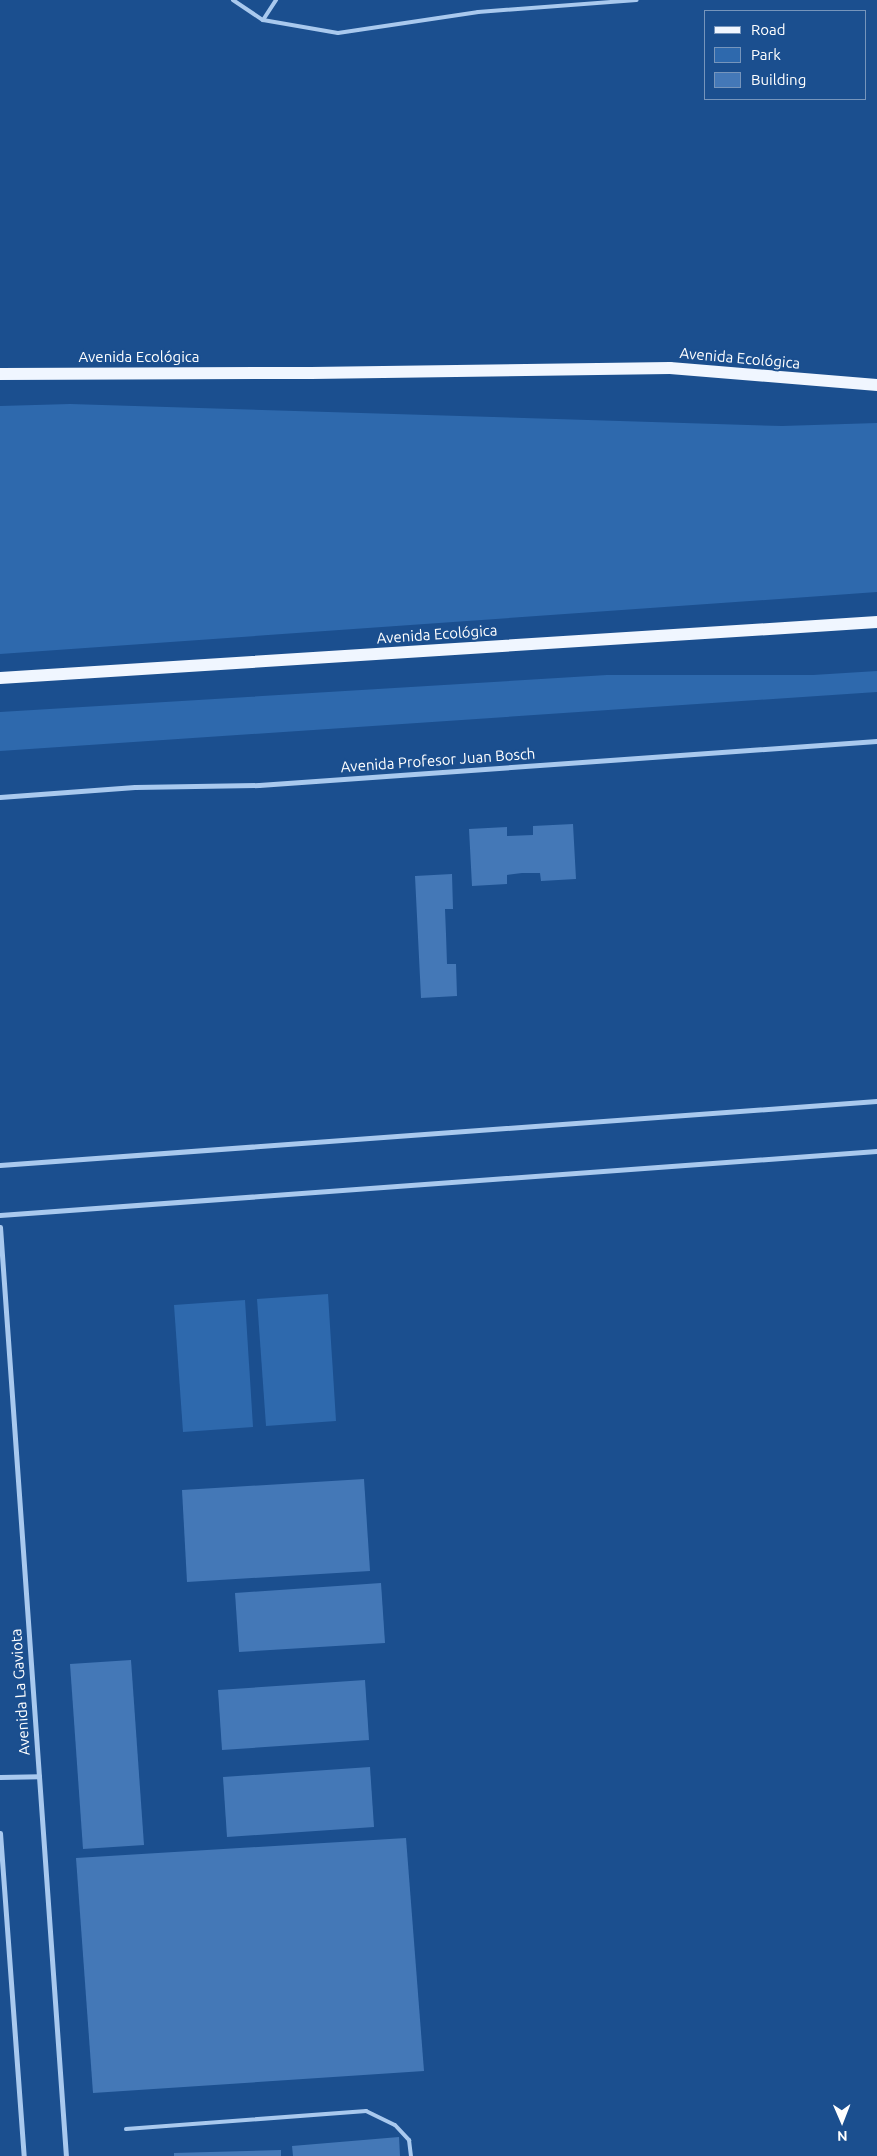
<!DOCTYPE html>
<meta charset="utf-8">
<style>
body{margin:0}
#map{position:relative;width:877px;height:2156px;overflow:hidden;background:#1b4f8f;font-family:Ubuntu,sans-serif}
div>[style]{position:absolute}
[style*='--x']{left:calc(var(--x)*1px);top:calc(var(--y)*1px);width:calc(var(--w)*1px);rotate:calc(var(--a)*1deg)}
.green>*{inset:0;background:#2e69ad}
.building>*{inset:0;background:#4478b7}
.service>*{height:4px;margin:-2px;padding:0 2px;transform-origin:2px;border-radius:2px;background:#a9c9ee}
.minor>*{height:5px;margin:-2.5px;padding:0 2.5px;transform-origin:2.5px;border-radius:2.5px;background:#a9c9ee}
.primary>*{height:12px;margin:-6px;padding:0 6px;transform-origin:6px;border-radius:6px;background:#f0f6ff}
span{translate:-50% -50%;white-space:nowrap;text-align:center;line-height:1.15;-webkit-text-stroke:4px #1b4f8f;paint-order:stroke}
.street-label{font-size:15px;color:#fff}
.legend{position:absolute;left:704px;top:10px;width:162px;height:90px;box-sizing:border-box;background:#1b4f8f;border:1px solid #7695bc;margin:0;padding:6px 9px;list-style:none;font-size:15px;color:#fff}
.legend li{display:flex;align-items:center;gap:10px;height:25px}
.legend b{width:25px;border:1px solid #7695bc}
.north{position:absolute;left:817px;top:2096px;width:50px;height:50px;-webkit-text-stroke:4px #1b4f8f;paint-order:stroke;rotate:179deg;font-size:14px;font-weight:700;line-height:20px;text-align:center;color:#fff}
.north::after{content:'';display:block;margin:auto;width:18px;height:22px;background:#fff;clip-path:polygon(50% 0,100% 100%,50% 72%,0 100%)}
</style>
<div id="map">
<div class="green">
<div style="clip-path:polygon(70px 404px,782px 426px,877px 423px,877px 592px,0 654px,0 406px)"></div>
<div style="clip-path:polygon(877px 671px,877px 692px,0 751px,0 712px,607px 675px,813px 675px)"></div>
<div style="clip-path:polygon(328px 1294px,336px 1421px,266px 1426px,257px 1299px)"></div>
<div style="clip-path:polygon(245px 1300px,253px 1427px,183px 1432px,174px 1305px)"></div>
</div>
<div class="building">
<div style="clip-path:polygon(573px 824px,576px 879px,541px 881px,540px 873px,522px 873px,507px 875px,507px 884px,472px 886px,469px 829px,507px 827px,507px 836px,533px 835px,533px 826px)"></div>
<div style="clip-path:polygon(452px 874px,453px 909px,445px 909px,446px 934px,447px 964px,456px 964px,457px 996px,421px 998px,415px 876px)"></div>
<div style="clip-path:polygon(364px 1479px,370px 1571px,187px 1582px,182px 1490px)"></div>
<div style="clip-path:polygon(381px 1583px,385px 1643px,239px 1652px,235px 1593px)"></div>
<div style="clip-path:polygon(131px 1660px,144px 1845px,83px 1849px,70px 1664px)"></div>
<div style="clip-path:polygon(365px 1680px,369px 1740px,222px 1750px,218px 1690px)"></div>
<div style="clip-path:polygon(370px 1767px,374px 1827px,227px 1837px,223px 1777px)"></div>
<div style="clip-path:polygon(406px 1838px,424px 2071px,93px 2093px,76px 1858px)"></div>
<div style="clip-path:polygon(399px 2137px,400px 2156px,293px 2156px,292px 2146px)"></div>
<div style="clip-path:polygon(281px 2150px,281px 2156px,174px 2156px,174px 2153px)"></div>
</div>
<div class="service">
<div style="--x:233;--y:0;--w:36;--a:34"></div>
<div style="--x:263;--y:20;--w:76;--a:9.8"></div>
<div style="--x:338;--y:33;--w:142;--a:-8.5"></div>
<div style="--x:478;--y:12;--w:159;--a:-4.3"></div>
<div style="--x:263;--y:20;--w:24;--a:-57"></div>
<div style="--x:126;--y:2129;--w:241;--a:-4.3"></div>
<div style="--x:366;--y:2111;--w:32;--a:26"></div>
<div style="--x:395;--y:2125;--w:21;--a:47"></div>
<div style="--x:409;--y:2140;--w:16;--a:83"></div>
</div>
<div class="minor">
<div style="--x:0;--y:797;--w:135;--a:-4.2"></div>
<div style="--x:135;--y:787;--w:124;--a:-0.9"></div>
<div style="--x:259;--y:785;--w:620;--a:-4.07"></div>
<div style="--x:0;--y:1165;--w:879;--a:-4.17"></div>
<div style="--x:0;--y:1215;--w:879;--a:-4.17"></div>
<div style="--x:0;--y:1227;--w:931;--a:85.94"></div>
<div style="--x:0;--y:1777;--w:39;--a:-1"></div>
<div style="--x:0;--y:1833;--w:324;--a:85.8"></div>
</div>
<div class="primary">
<div style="--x:0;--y:374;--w:311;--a:-0.2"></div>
<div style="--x:311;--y:373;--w:359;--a:-0.8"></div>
<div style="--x:670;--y:368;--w:208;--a:4.7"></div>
<div style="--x:0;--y:678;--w:879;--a:-3.65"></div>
</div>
<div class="street-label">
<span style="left:139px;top:357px">Avenida Ecológica</span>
<span style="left:740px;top:358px;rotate:5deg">Avenida Ecológica</span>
<span style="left:437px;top:634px;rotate:-4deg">Avenida Ecológica</span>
<span style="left:438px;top:760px;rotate:-4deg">Avenida Profesor Juan Bosch</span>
<span style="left:20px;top:1692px;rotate:-94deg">Avenida La Gaviota</span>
</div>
<ul class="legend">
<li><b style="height:6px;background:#f0f6ff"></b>Road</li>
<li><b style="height:14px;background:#2e69ad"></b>Park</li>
<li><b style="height:14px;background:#4478b7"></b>Building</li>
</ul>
<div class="north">N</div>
</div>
